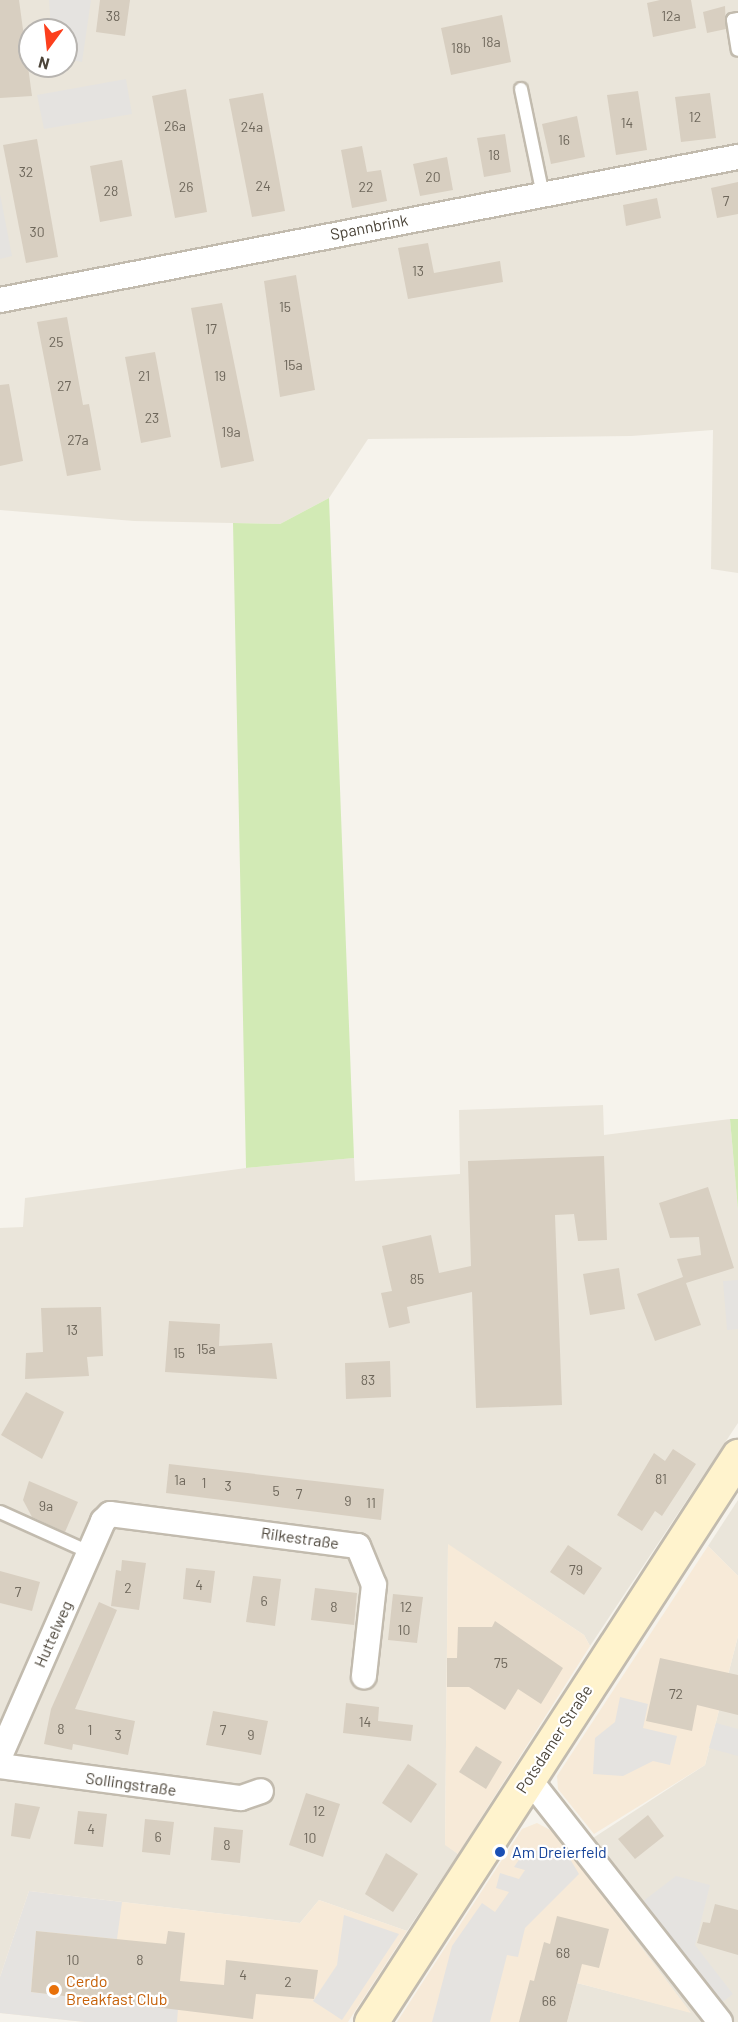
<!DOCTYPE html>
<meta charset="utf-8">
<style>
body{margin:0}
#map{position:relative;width:738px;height:2022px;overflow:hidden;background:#f6f3ec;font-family:Barlow,sans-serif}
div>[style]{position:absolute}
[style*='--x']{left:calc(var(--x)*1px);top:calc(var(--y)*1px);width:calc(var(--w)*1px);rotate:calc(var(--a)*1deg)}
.residential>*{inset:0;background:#eae5da}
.commercial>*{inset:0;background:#f7ead8}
.green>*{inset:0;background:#d2eab5}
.parking>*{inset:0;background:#e5e3e0}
.building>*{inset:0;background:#d8cfc1}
.roads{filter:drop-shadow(2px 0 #c2bbae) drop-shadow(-2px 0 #c2bbae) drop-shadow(0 2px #c2bbae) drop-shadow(0 -2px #c2bbae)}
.lane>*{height:12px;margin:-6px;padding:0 6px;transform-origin:6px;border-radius:6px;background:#fff}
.street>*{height:24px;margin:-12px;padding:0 12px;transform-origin:12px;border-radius:12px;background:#fff}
.secondary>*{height:33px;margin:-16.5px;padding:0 16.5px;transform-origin:16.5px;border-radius:16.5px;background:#fff3cd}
.dots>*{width:16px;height:16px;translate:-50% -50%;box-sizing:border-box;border:3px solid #fff;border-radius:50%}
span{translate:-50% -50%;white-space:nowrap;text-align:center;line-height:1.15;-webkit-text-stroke:4.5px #fff;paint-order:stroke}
.number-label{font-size:14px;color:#6e675b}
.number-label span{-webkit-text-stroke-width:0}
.street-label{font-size:16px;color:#4b4439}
.transit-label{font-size:16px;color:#164399}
.left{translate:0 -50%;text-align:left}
.food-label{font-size:16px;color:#c56008}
.north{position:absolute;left:18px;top:18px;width:60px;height:60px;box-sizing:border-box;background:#fff;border:2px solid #b7b4b0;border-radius:50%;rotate:195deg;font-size:16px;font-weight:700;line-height:24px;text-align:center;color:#4b4439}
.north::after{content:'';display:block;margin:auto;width:21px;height:27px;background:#fc3f1d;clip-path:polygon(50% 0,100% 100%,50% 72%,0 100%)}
</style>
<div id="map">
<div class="residential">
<div style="clip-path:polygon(evenodd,0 0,738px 0,738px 573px,711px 569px,713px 430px,631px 436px,368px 439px,329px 498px,280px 524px,134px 521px,0 510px,0 0,30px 30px,66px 30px,66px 66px,30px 66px,30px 30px)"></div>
<div style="clip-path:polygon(603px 1105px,604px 1135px,730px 1119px,738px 1210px,738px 1423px,590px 1646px,584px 1635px,448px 1545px,445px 1844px,458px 1854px,407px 1931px,319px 1900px,300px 1923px,29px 1891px,0 1977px,0 1228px,23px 1227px,25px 1198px,246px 1168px,354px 1158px,355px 1181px,460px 1174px,459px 1110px)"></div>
<div style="clip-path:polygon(738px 1500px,738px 1576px,708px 1546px)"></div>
<div style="clip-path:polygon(738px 1636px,738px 2022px,567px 2022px,577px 1983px,690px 2012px,570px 1853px,705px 1765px)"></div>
</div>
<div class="commercial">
<div style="clip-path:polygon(448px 1544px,584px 1635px,590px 1646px,458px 1854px,445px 1845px)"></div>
<div style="clip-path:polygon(708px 1546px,738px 1576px,738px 1636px,705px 1765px,594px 1834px,558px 1789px,557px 1776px)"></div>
<div style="clip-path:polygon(537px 1823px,554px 1832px,691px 2013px,577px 1983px,567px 2022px,397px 2022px,522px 1829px)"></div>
<div style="clip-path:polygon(29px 1891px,300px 1923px,319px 1900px,407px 1931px,348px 2022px,85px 2022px,0 2013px,0 1977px)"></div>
</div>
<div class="green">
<div style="clip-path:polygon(329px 498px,354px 1158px,246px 1168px,233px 523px,280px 524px)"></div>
<div style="clip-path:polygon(730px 1119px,738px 1119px,738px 1210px)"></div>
</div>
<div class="parking">
<div style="clip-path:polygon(49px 0,91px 0,82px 62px,66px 59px,66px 30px,51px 30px)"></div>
<div style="clip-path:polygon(126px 79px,132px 114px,44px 129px,37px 95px)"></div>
<div style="clip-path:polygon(0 194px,12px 256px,0 259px)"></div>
<div style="clip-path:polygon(738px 1280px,738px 1329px,727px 1330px,723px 1281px)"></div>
<div style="clip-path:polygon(620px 1697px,648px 1704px,643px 1728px,677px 1736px,670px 1765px,653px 1761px,623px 1776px,593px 1774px,595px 1738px,615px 1722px)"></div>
<div style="clip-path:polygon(716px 1723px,738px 1729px,738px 1756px,709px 1748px)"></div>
<div style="clip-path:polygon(527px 1848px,570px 1859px,579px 1874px,525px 1928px,518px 1957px,507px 1955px,490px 2022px,432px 2022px,452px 1946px,482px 1903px,495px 1912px,509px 1892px,496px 1888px,500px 1873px,519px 1879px,525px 1870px,514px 1867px)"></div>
<div style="clip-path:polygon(676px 1876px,710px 1885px,695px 1945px,733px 1994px,721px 2003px,642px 1902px)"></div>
<div style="clip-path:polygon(29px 1891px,122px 1902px,117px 1939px,36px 1931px,31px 1992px,178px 2009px,177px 2022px,85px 2022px,0 2013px,0 1977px)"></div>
<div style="clip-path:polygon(344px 1915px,399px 1934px,342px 2020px,313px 2001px,337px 1965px)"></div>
</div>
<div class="building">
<div style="clip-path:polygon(0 0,19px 0,32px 96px,0 98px)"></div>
<div style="clip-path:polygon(100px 0,130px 0,125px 36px,96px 32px)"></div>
<div style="clip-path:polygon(660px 0,691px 0,696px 28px,653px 37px,647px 3px)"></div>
<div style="clip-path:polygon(725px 6px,726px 29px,707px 33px,703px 12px)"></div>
<div style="clip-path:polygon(502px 15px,511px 62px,451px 75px,441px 28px)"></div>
<div style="clip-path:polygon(186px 89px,207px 212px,175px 218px,152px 96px)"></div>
<div style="clip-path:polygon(638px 91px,647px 150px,616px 155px,607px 95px)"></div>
<div style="clip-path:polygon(263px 93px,285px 211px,252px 217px,229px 99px)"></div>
<div style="clip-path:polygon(710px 93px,716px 138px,681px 142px,675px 97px)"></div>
<div style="clip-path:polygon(577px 116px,585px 157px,551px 164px,542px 124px)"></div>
<div style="clip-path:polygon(505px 134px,511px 172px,484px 177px,477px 138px)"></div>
<div style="clip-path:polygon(37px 139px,58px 257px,26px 263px,3px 145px)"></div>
<div style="clip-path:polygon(362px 146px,367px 172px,381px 170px,387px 201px,352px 208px,341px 150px)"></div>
<div style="clip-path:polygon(447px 157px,453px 190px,420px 196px,413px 164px)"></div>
<div style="clip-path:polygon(122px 160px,132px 216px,100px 222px,90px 166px)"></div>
<div style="clip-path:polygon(738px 182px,738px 214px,717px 218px,711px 188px)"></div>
<div style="clip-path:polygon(657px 198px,661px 218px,626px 226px,623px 205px)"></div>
<div style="clip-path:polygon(428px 243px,434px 273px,500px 261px,503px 282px,408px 299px,398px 248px)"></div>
<div style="clip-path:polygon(296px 275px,315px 390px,280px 397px,264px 281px)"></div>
<div style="clip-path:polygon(222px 303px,254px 461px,221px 468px,191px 308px)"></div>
<div style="clip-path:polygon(67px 317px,83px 405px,89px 404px,101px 470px,67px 476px,37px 322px)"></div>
<div style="clip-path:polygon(155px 352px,171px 437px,141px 443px,125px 357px)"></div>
<div style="clip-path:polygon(9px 384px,23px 461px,0 466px,0 385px)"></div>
<div style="clip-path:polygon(604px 1156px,607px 1240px,578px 1241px,574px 1214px,555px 1215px,562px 1405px,476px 1408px,472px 1292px,407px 1307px,410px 1323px,389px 1328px,381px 1293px,392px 1291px,382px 1246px,431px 1235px,439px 1273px,471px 1266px,468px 1161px)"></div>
<div style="clip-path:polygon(708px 1187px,734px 1268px,686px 1283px,701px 1325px,655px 1341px,637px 1294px,683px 1277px,677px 1259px,701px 1255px,699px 1237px,670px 1238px,659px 1203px)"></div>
<div style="clip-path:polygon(619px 1268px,625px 1309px,590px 1315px,583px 1274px)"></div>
<div style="clip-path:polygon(101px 1307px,103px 1356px,87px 1357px,89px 1376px,25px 1379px,26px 1353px,43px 1352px,41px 1308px)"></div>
<div style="clip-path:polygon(169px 1321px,220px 1324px,219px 1346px,272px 1343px,277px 1379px,165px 1372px)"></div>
<div style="clip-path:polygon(390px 1361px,391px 1397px,346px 1399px,345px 1363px)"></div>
<div style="clip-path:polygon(26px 1392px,64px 1412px,42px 1459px,1px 1435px)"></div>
<div style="clip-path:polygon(673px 1449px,696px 1464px,662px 1516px,655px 1511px,642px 1531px,617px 1515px,654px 1453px,665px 1461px)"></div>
<div style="clip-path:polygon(169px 1464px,384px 1489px,381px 1520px,166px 1493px)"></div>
<div style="clip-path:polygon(29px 1481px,78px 1502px,65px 1532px,32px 1517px,23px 1500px)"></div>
<div style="clip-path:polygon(568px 1545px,602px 1568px,584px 1595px,550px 1572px)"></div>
<div style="clip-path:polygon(122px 1560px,146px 1563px,139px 1610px,111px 1606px,116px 1570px,121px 1571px)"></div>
<div style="clip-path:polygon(186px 1568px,215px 1571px,211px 1603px,183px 1599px)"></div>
<div style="clip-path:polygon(0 1571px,40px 1582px,32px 1611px,0 1603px)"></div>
<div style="clip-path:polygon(253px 1576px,281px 1579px,275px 1626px,246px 1622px)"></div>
<div style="clip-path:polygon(315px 1588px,357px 1593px,354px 1625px,311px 1620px)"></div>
<div style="clip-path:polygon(393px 1594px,423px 1597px,417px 1643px,388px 1640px)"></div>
<div style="clip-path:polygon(99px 1602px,117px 1610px,75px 1709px,135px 1721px,128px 1755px,73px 1744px,72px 1750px,44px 1744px,51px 1709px)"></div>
<div style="clip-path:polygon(495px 1621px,563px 1668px,541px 1704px,518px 1689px,505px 1710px,469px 1687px,447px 1687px,447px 1658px,457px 1658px,458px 1627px,492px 1627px)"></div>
<div style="clip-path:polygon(660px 1658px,738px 1675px,738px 1715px,697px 1705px,692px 1731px,646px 1721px)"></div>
<div style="clip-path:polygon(346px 1703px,379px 1707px,378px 1721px,413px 1725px,411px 1741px,343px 1733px)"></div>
<div style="clip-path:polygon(213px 1711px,268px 1721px,261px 1755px,206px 1745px)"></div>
<div style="clip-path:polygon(476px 1746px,502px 1762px,486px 1789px,459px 1772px)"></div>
<div style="clip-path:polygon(408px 1764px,437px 1784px,411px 1823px,382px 1803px)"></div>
<div style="clip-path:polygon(306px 1793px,340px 1804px,323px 1857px,289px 1845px)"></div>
<div style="clip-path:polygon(15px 1803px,40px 1807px,30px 1839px,11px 1836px)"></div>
<div style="clip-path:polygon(78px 1811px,107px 1814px,103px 1847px,74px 1844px)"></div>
<div style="clip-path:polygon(648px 1815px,664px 1836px,635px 1859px,618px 1839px)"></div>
<div style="clip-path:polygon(145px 1819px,174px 1822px,170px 1855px,142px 1852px)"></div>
<div style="clip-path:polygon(214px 1827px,243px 1830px,240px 1863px,211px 1860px)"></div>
<div style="clip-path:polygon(386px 1853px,418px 1874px,393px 1912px,365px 1894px)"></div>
<div style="clip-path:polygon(715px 1904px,738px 1910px,738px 1955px,697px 1943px,703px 1922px,710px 1923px)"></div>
<div style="clip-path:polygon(557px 1916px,609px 1929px,599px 1968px,582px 1964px,567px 2022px,519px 2022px,530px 1980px,534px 1981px,544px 1942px,550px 1944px)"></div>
<div style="clip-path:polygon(36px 1931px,166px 1944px,168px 1931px,185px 1933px,180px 1981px,224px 1985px,226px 1960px,318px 1970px,314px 1999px,256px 1994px,253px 2019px,31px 1992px)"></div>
</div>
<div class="roads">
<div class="lane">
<div style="--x:738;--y:19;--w:5;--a:169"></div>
<div style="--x:733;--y:20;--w:30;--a:81"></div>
<div style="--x:521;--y:89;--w:108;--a:78.3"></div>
<div style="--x:0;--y:1512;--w:98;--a:24.2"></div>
</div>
<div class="street">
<div style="--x:0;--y:300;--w:752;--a:-10.97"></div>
<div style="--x:0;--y:1756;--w:257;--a:-66.3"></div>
<div style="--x:103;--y:1521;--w:10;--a:-45"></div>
<div style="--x:110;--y:1514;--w:250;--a:7.4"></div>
<div style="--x:358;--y:1546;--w:42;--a:67.7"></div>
<div style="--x:374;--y:1585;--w:92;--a:96.3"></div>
<div style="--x:0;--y:1766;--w:243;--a:7.6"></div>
<div style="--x:241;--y:1798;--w:21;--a:-19"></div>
<div style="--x:529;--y:1779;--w:309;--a:51.8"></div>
</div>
<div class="secondary">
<div style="--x:371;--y:2022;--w:675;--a:-57.04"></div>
</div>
</div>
<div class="dots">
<div style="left:500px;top:1852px;background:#1a4fb4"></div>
<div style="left:54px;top:1990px;background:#e8710a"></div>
</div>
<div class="number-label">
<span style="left:113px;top:16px">38</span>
<span style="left:671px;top:16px">12a</span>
<span style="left:491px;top:42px">18a</span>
<span style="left:461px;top:48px">18b</span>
<span style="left:695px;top:117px">12</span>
<span style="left:627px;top:123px">14</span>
<span style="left:175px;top:126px">26a</span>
<span style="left:252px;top:127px">24a</span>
<span style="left:564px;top:140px">16</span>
<span style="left:494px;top:155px">18</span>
<span style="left:26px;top:172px">32</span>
<span style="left:433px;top:177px">20</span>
<span style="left:263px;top:186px">24</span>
<span style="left:186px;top:187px">26</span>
<span style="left:366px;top:187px">22</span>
<span style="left:111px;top:191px">28</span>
<span style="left:726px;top:201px">7</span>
<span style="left:37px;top:232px">30</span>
<span style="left:418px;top:271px">13</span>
<span style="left:285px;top:307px">15</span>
<span style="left:211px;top:329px">17</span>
<span style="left:56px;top:342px">25</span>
<span style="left:293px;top:365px">15a</span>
<span style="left:144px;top:376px">21</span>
<span style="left:220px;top:376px">19</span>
<span style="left:64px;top:386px">27</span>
<span style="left:152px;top:418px">23</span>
<span style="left:231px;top:432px">19a</span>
<span style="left:78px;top:440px">27a</span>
<span style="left:417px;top:1279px">85</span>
<span style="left:72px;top:1330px">13</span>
<span style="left:206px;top:1349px">15a</span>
<span style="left:179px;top:1353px">15</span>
<span style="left:368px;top:1380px">83</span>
<span style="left:661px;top:1479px">81</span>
<span style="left:180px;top:1480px">1a</span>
<span style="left:204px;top:1483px">1</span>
<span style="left:228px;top:1486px">3</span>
<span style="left:276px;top:1491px">5</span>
<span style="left:299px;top:1494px">7</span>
<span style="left:348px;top:1501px">9</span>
<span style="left:371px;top:1503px">11</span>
<span style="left:46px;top:1506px">9a</span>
<span style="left:576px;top:1570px">79</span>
<span style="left:199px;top:1585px">4</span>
<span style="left:128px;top:1588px">2</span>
<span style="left:18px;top:1592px">7</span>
<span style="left:264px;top:1601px">6</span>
<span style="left:334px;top:1607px">8</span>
<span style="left:406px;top:1607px">12</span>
<span style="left:404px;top:1630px">10</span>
<span style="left:501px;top:1663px">75</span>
<span style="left:676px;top:1694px">72</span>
<span style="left:365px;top:1722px">14</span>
<span style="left:61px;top:1729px">8</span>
<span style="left:90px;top:1730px">1</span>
<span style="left:223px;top:1730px">7</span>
<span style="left:118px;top:1735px">3</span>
<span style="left:251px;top:1735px">9</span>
<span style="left:319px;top:1811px">12</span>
<span style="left:91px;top:1829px">4</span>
<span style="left:158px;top:1837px">6</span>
<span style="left:310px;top:1838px">10</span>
<span style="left:227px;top:1845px">8</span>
<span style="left:563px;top:1953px">68</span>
<span style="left:73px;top:1960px">10</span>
<span style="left:140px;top:1960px">8</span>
<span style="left:243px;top:1975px">4</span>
<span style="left:288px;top:1982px">2</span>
<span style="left:549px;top:2001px">66</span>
</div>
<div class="street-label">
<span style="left:369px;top:227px;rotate:-11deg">Spannbrink</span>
<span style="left:300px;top:1538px;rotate:8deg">Rilkestraße</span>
<span style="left:53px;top:1634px;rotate:-66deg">Huttelweg</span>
<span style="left:554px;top:1739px;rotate:-57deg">Potsdamer Straße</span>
<span style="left:131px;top:1784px;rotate:8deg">Sollingstraße</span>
</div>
<div class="transit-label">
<span class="left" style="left:512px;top:1852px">Am Dreierfeld</span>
</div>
<div class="food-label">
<span class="left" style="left:66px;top:1990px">Cerdo<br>Breakfast Club</span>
</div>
<div class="north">N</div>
</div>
